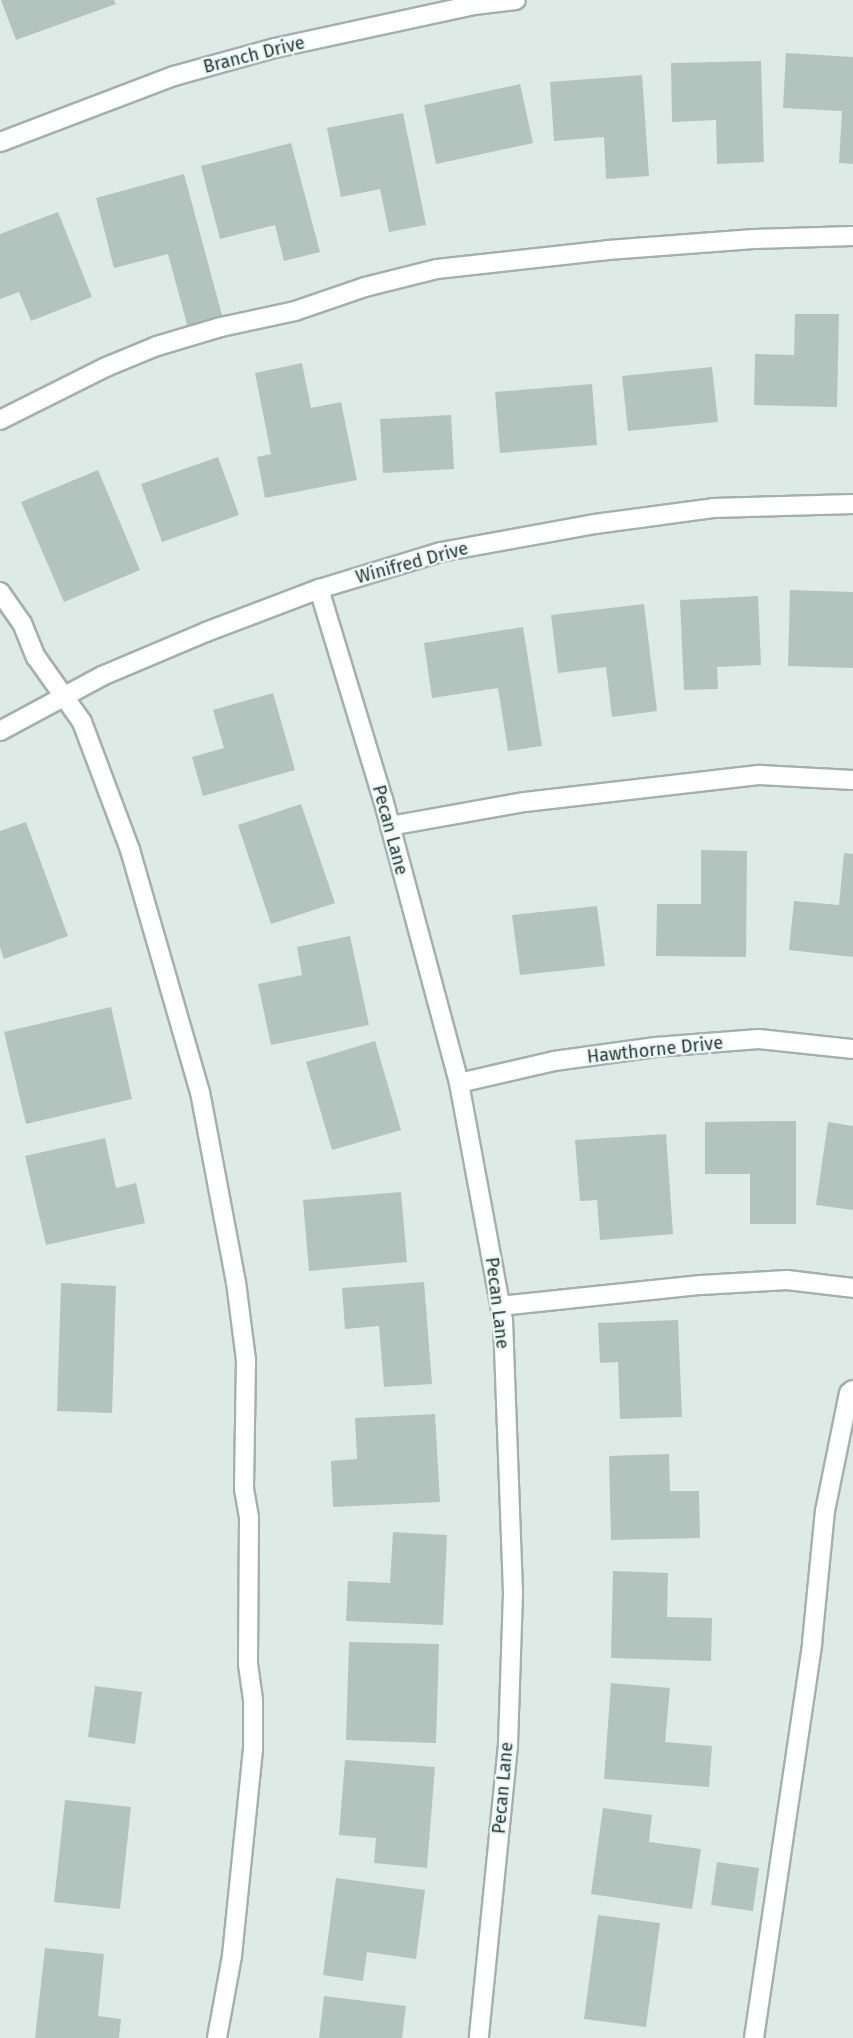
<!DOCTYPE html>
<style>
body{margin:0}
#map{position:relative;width:853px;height:2038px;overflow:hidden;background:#deeae5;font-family:"Fira Sans",sans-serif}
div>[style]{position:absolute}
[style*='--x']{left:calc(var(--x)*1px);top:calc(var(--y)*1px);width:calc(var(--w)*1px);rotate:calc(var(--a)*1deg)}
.building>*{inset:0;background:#b3c4bf}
.roads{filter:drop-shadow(2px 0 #a1b1ac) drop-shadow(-2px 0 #a1b1ac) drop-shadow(0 2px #a1b1ac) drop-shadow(0 -2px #a1b1ac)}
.minor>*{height:18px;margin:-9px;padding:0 9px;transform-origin:9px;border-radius:9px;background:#fff}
span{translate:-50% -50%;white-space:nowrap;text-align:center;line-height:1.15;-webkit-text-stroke:4.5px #eef6f3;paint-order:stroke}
.street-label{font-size:18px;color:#1f3934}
</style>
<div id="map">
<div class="building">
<div style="clip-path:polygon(1px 0,114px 0,116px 4px,16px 40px)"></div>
<div style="clip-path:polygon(786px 53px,853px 57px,853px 164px,839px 163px,842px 111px,783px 108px)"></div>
<div style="clip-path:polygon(761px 61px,764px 162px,717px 164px,716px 120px,672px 122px,671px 63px)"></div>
<div style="clip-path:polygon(642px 75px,649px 176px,606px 179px,604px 137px,554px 141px,550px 82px)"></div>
<div style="clip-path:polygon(520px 84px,533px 143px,436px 164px,424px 105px)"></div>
<div style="clip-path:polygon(403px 113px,426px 225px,389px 232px,380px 189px,341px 197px,327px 128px)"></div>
<div style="clip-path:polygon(291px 143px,320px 252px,284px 261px,275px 225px,220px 239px,201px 166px)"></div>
<div style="clip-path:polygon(184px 174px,223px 319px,188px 328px,168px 254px,114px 268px,96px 198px)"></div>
<div style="clip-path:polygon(58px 212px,92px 297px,31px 321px,19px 292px,0 299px,0 234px)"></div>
<div style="clip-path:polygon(795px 314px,839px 314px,837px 407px,754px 405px,755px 354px,794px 355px)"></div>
<div style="clip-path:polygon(302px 363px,311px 408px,341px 402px,357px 480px,265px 498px,257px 457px,271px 454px,255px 373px)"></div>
<div style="clip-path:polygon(712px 367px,718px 422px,628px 431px,622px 376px)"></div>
<div style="clip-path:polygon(592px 384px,597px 445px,500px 453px,495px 392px)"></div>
<div style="clip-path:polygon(451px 415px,454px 469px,383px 473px,380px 419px)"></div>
<div style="clip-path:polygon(218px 457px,239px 515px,162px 542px,141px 484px)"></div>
<div style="clip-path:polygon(98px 470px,140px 570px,64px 602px,21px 502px)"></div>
<div style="clip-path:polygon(790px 590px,853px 592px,853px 668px,788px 666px)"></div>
<div style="clip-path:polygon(758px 596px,761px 665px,717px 667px,718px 689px,684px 690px,680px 600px)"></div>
<div style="clip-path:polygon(644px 604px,657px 711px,612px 717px,606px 667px,558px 673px,551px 615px)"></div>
<div style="clip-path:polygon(523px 627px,542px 746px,508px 751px,498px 688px,432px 698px,424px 643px)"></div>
<div style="clip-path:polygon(273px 693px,295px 770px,203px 796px,192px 757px,224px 748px,213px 710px)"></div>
<div style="clip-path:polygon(301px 804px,335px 903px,271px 924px,238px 825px)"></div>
<div style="clip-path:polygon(26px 822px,68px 936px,4px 959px,0 947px,0 831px)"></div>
<div style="clip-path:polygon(701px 850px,747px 851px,746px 957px,656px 956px,657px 904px,701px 904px)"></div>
<div style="clip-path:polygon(844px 853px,853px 854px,853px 957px,789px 950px,794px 901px,839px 905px)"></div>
<div style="clip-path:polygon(597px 906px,605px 966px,520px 975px,512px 915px)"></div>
<div style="clip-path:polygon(350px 936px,369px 1025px,271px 1045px,258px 984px,302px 975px,297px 947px)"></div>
<div style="clip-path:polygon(111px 1007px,132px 1099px,26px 1124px,4px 1032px)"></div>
<div style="clip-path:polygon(375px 1041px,401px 1130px,332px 1150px,306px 1062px)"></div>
<div style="clip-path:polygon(796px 1121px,796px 1224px,750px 1224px,750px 1174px,705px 1174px,705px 1122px)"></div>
<div style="clip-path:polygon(828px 1122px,853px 1126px,853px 1210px,816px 1205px)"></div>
<div style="clip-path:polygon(666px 1134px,673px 1234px,600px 1240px,597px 1200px,580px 1201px,575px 1140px)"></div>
<div style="clip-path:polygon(105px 1138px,116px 1188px,136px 1183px,145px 1223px,46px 1245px,25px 1156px)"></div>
<div style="clip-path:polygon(401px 1192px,407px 1262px,309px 1271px,303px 1200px)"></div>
<div style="clip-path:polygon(424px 1282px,432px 1384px,384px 1387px,379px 1326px,345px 1329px,342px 1288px)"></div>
<div style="clip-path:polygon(61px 1283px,116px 1286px,112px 1413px,57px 1411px)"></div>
<div style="clip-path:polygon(678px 1320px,682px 1417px,620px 1419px,618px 1362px,600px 1363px,598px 1323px)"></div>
<div style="clip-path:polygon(435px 1414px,440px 1502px,333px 1507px,331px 1461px,357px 1459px,355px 1418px)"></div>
<div style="clip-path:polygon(669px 1454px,670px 1491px,699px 1491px,700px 1538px,611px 1540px,609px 1456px)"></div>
<div style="clip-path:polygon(393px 1532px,447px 1535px,443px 1625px,346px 1621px,348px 1581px,390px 1583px)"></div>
<div style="clip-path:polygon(613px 1571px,668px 1573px,667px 1617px,712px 1618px,711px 1661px,611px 1658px)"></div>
<div style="clip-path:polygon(349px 1642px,439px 1644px,436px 1743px,346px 1740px)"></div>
<div style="clip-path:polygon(611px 1683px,670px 1688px,665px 1742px,712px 1746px,709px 1787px,604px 1779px)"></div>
<div style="clip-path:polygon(95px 1686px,142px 1692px,135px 1744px,88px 1737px)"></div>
<div style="clip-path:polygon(345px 1760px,435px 1767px,427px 1868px,374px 1863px,376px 1838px,339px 1835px)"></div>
<div style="clip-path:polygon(65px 1800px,131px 1807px,120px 1909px,54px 1902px)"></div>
<div style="clip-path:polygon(603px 1808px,652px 1815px,649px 1842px,701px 1849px,692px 1909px,591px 1894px)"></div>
<div style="clip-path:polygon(717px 1862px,759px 1868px,753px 1911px,711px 1905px)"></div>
<div style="clip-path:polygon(336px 1878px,425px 1890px,416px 1959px,367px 1952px,363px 1981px,323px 1975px)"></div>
<div style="clip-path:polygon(598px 1915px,660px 1923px,646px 2027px,584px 2019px)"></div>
<div style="clip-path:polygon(45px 1948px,104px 1954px,98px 2016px,121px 2019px,119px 2038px,35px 2038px)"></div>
<div style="clip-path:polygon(324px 1996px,406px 2006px,402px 2038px,319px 2038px)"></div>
</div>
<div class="roads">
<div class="minor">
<div style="--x:0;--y:142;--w:186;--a:-20.8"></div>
<div style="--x:174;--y:76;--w:105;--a:-15.5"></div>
<div style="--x:275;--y:48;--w:204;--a:-12.2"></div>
<div style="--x:474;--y:5;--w:42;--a:-6.8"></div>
<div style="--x:0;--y:420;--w:119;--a:-26.6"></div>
<div style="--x:106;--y:367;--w:55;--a:-22.4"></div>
<div style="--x:157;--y:346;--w:67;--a:-16.5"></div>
<div style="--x:221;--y:327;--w:76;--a:-12.2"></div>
<div style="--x:295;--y:311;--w:74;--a:-18.9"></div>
<div style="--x:365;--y:287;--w:74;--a:-14"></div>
<div style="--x:437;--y:269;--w:172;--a:-6.3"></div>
<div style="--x:608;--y:250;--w:146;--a:-4.3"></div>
<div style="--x:754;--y:239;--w:99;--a:-1.7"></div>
<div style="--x:319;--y:589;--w:220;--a:73.1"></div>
<div style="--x:383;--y:799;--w:294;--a:75"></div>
<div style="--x:459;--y:1083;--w:241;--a:79.5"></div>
<div style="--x:503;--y:1320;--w:273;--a:87.9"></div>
<div style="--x:513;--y:1593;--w:152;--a:91.9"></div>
<div style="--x:508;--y:1745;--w:294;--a:95.7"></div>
<div style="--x:0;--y:592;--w:38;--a:55"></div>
<div style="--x:22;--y:623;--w:37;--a:68"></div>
<div style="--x:36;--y:657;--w:80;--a:54.7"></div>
<div style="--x:82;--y:722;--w:137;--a:69.4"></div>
<div style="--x:130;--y:850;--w:252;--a:73.9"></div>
<div style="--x:200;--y:1092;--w:193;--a:79.3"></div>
<div style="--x:236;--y:1282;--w:79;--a:82.7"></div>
<div style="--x:246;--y:1360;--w:129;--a:90.9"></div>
<div style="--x:244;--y:1489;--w:28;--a:80"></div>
<div style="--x:249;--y:1517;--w:147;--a:90.4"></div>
<div style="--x:248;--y:1664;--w:37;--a:82"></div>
<div style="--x:253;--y:1701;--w:48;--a:90"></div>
<div style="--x:253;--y:1749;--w:208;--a:95.8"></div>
<div style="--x:232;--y:1956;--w:83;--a:100.4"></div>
<div style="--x:0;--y:731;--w:116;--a:-28.3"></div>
<div style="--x:102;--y:676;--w:113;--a:-22.9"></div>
<div style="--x:206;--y:632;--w:121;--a:-20.8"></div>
<div style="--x:319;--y:589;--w:127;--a:-16.9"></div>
<div style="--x:441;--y:552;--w:157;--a:-10.3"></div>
<div style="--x:595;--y:524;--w:119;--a:-7.7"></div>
<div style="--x:713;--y:508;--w:140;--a:-1.6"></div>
<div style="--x:390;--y:826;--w:137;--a:-10.1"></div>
<div style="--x:525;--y:802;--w:237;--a:-6.6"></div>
<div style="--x:760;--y:775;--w:93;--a:3.1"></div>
<div style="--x:459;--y:1083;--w:98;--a:-13"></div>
<div style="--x:554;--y:1061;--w:103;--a:-7.8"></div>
<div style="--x:656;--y:1047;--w:103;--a:-4.4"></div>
<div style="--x:759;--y:1039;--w:95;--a:6.1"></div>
<div style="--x:500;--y:1306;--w:202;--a:-6"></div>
<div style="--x:701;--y:1285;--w:86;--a:-3.3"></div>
<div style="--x:787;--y:1280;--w:66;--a:6.9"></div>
<div style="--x:754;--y:2038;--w:399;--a:-81.6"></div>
<div style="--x:812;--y:1643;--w:133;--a:-84.4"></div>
<div style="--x:825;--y:1511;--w:120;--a:-78.5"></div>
<div style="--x:849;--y:1393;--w:5;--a:-37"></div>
</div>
</div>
<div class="street-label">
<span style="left:254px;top:55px;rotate:-14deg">Branch Drive</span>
<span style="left:412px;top:563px;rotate:-15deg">Winifred Drive</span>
<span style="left:390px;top:830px;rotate:75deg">Pecan Lane</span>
<span style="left:655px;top:1050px;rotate:-6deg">Hawthorne Drive</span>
<span style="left:497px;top:1303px;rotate:83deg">Pecan Lane</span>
<span style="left:503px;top:1788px;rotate:-85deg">Pecan Lane</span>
</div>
</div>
